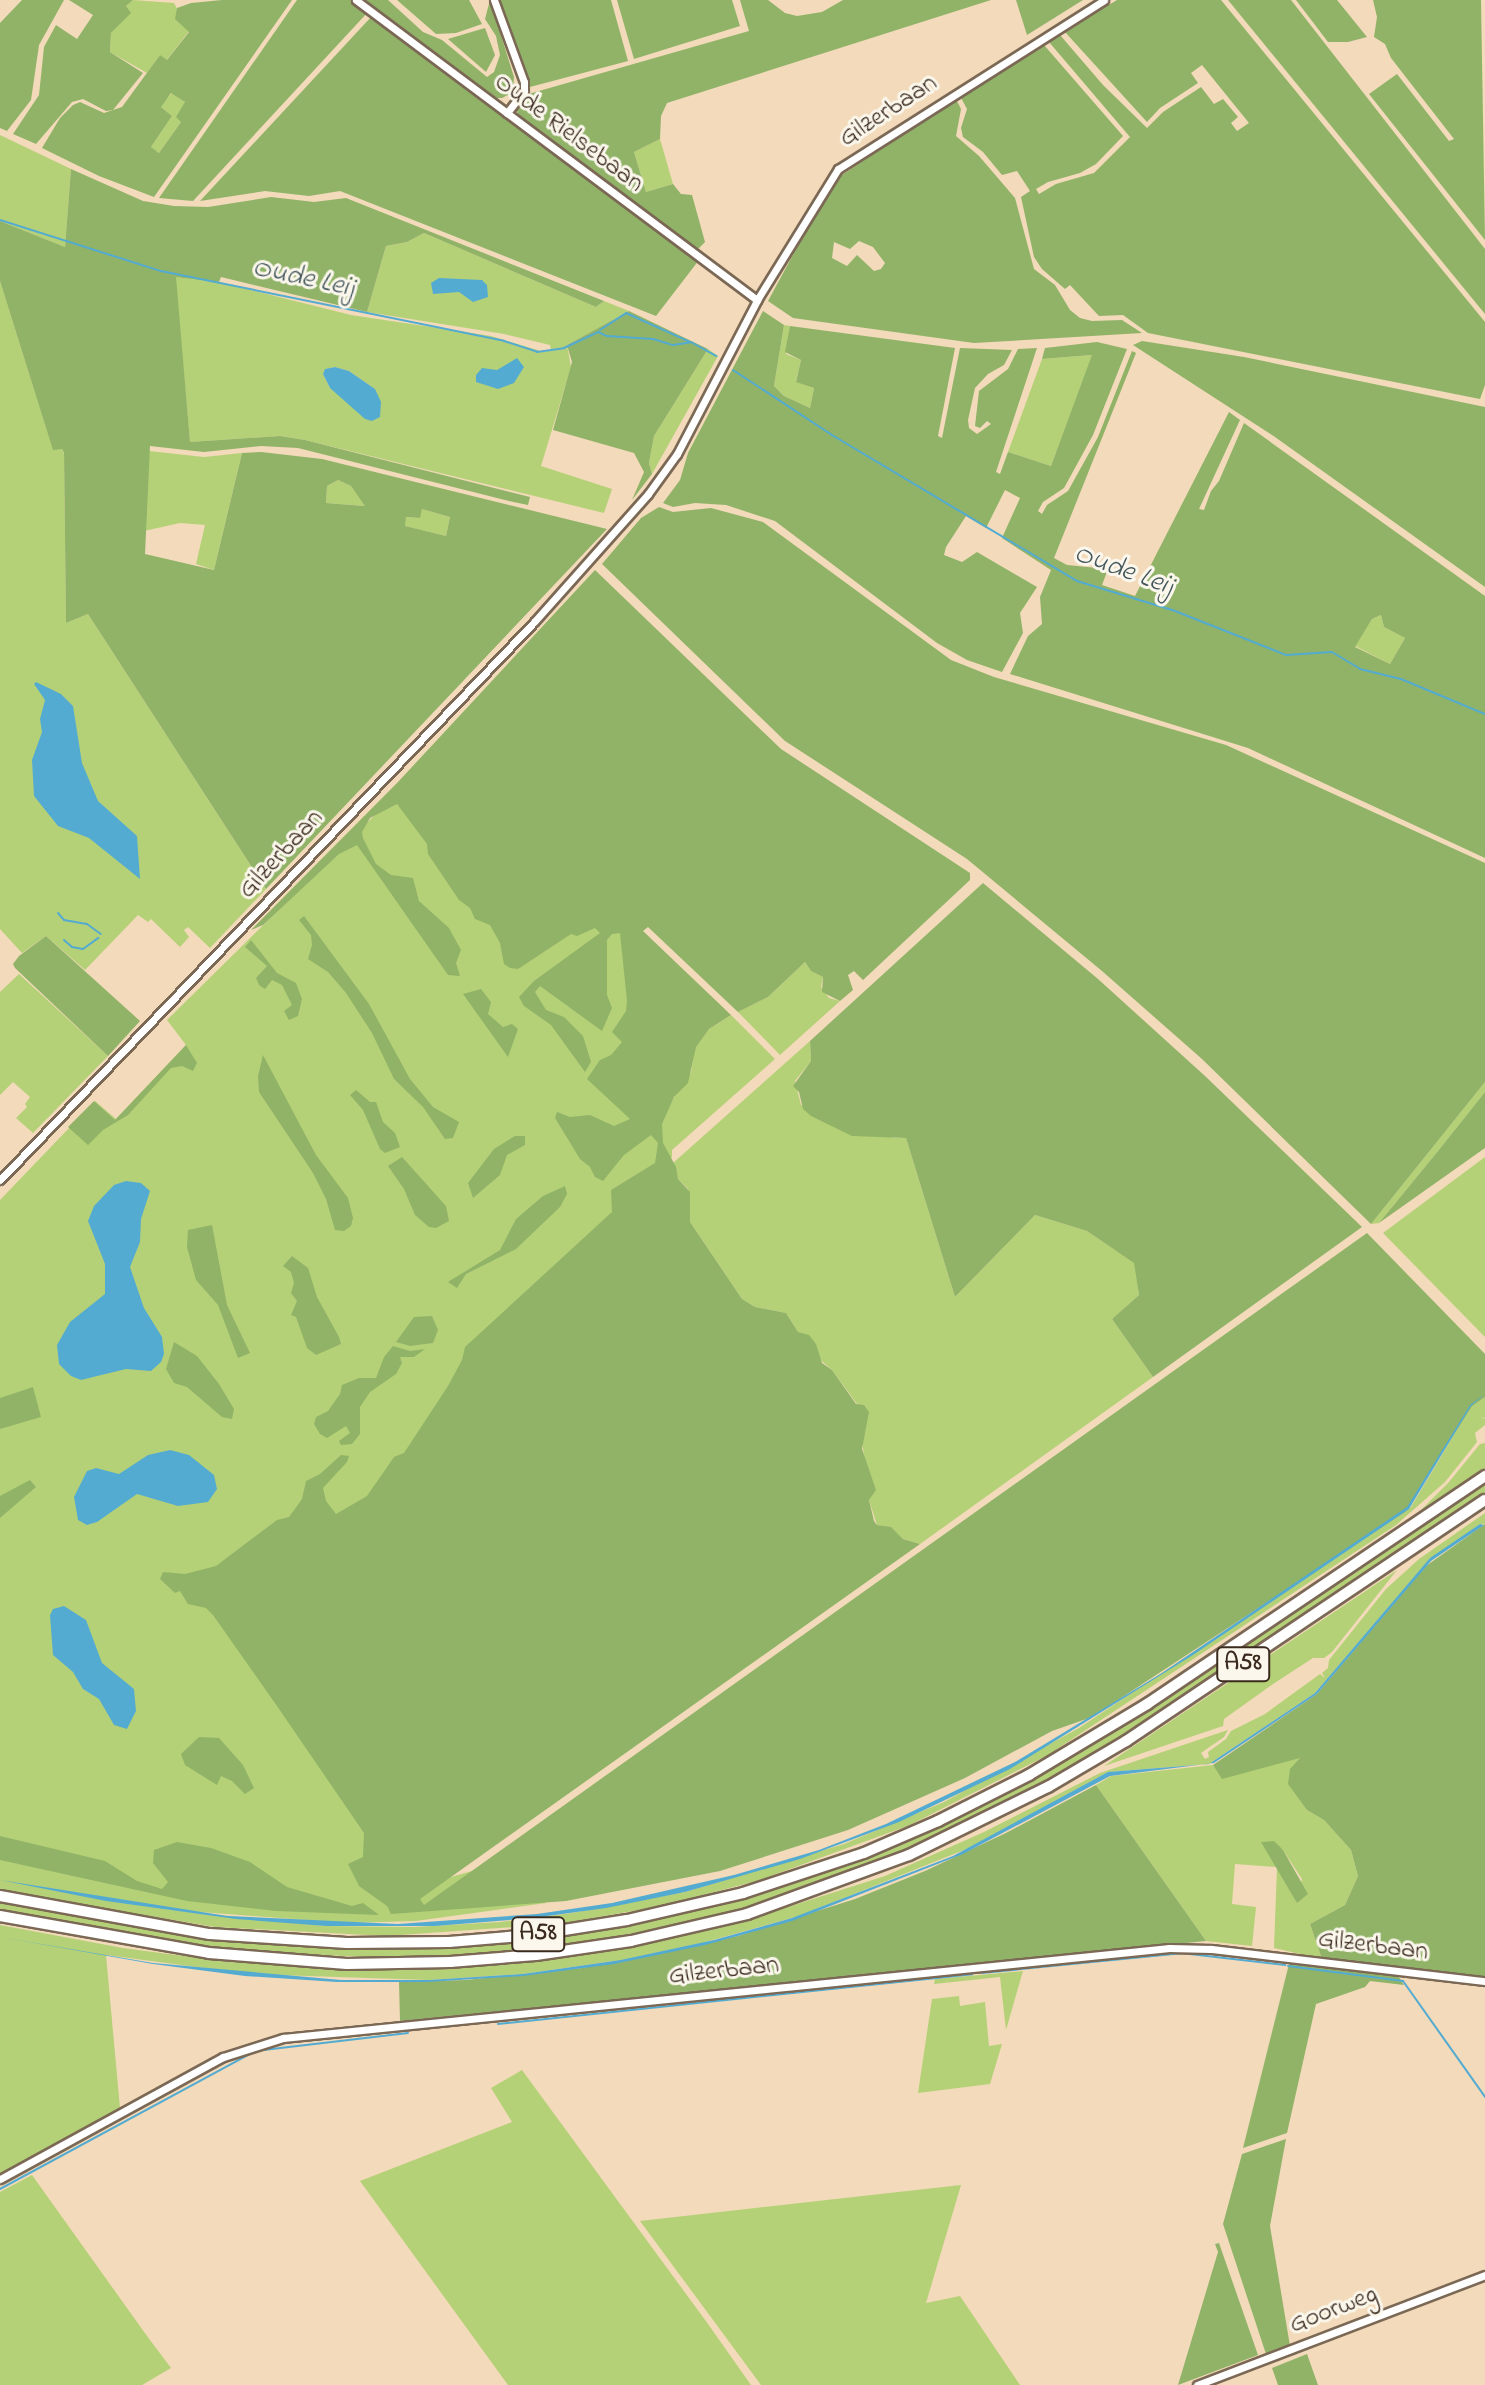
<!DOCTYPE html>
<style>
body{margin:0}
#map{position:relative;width:1485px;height:2385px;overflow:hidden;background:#f2daba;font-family:"Indie Flower",sans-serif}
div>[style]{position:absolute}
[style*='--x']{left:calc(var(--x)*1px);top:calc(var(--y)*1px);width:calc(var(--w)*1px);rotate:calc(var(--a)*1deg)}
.green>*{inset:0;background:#b5d177}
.forest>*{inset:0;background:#90b368}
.water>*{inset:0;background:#54abd1}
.stream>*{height:2px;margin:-1px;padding:0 1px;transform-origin:1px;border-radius:1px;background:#54abd1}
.roads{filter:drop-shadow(2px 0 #7b6855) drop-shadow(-2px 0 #7b6855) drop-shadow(0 2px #7b6855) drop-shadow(0 -2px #7b6855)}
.minor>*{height:7px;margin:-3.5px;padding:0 3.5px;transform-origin:3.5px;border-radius:3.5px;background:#fff}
.highway>*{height:10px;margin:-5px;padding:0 5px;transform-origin:5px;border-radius:5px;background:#fff}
span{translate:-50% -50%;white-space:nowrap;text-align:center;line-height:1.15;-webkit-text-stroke:6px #fbf7ec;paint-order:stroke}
.shield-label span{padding:2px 6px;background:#fbf7ec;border:2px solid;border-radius:6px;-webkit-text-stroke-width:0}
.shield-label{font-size:24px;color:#3b2a1e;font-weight:700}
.street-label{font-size:26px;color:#3b2a1e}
.water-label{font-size:28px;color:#44575d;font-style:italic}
</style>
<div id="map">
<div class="green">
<div style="clip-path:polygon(133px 0,174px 3px,189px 31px,166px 61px,160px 55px,147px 73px,110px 52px,111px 33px,130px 13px,126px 6px)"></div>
<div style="clip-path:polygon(172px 93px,185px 102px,181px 122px,159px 153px,151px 147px,172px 116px,160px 106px)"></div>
<div style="clip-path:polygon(0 135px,71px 169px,65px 247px,0 221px)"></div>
<div style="clip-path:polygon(660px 139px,673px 184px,646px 192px,634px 152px)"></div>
<div style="clip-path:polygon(evenodd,424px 233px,596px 307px,604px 301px,629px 311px,567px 345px,571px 367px,541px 466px,612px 489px,604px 513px,305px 440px,280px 436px,190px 442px,175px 277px,203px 278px,351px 315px,491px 336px,544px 352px,551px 350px,550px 345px,504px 334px,367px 312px,386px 246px,407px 242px,424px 233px,335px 367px,349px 371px,375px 389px,330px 388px,323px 374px,326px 369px,335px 367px)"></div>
<div style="clip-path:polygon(0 281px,53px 449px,62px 449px,64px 454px,66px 623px,88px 614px,266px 889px,210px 948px,188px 927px,184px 930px,189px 937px,180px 947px,151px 919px,148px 922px,138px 915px,85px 970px,46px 936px,22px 953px,0 929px)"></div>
<div style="clip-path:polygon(784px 325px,790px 326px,786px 354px,801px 360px,796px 381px,814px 388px,810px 408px,784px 396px,774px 386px)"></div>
<div style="clip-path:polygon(708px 349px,718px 356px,652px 474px,649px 463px,654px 436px)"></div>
<div style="clip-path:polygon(1093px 355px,1051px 466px,1008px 452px,1042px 359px)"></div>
<div style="clip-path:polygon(149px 451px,204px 457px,242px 453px,214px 570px,196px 564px,205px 525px,180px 523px,144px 531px)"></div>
<div style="clip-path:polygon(338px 480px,351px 486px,366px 506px,326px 503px,327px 486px)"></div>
<div style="clip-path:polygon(422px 509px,450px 517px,446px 536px,404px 526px,406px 517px,418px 518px)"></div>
<div style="clip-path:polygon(1381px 615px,1384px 627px,1405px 638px,1390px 664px,1355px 646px,1372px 619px)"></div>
<div style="clip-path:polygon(391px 799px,524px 918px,622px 925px,666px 1110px,691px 1072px,695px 1047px,709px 1029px,731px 1015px,775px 1059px,672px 1150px,672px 1157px,533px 1307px,405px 1890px,514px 1859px,546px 1903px,416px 1921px,345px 1923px,174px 1910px,326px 1926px,415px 1927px,500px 1922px,572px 1913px,685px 1892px,844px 1844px,944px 1802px,1079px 1728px,1411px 1507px,1471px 1406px,1485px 1397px,1485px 1418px,1480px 1417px,1485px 1419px,1485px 1425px,1475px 1433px,1477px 1442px,1445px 1482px,1396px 1525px,1048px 1755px,910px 1825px,757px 1881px,656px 1907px,558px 1924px,386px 1936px,215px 1927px,0 1891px,0 1200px,95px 1101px,116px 1119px,186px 1045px,167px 1020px)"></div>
<div style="clip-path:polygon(805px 962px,811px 971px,823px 977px,821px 987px,829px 998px,840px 1001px,780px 1055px,738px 1012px,768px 997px)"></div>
<div style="clip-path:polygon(19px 974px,108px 1056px,33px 1133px,16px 1118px,27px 1107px,25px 1104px,30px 1097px,13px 1082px,0 1095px,0 992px)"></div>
<div style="clip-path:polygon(810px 1041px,811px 1061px,795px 1081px,801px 1105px,895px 1138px,906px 1138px,955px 1297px,1035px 1215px,1087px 1231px,1135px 1263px,1139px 1295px,1112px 1319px,1153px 1377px,920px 1544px,903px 1539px,891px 1528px,877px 1525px,869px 1500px,874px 1485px,865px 1463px,857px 1404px,832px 1370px,817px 1357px,816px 1344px,798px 1332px,786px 1313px,755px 1307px,742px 1299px,690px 1222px,688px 1189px,678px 1179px,673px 1163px)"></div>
<div style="clip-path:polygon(1485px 1082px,1485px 1092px,1438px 1151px,1379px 1223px,1371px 1224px)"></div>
<div style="clip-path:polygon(1485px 1157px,1485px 1337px,1383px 1233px)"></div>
<div style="clip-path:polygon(1485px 1443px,1485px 1468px,1415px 1516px,1449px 1482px,1480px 1444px)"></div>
<div style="clip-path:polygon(1485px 1482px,1485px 1495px,1183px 1699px,1074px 1767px,922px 1844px,757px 1904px,667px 1927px,572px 1944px,486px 1954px,380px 1958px,220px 1949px,0 1913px,0 1902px,214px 1938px,387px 1948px,581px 1933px,673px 1915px,750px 1896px,853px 1861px,933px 1828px,1036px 1776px,1166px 1698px)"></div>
<div style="clip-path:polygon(1485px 1513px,1485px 1524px,1480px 1524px,1429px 1560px,1315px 1693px,1209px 1764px,1108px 1772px,969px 1848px,799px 1916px,698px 1944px,621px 1960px,523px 1974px,429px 1980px,249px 1974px,106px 1955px,120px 2108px,0 2174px,0 1925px,123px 1948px,229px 1962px,402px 1970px,574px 1956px,670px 1939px,753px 1918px,885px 1876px,984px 1832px,1100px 1773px,1228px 1730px,1224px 1737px,1201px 1753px,1205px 1759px,1209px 1757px,1208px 1752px,1226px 1739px,1231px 1731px,1265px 1714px,1320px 1674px,1325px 1678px,1322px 1673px,1328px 1668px,1329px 1660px,1386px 1589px,1419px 1559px)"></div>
<div style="clip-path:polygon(1397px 1570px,1332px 1652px,1324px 1658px,1313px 1658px,1273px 1684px,1224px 1719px,1223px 1726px,1104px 1766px)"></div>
<div style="clip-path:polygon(evenodd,1300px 1757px,1296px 1765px,1307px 1810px,1324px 1820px,1351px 1850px,1358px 1876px,1345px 1905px,1310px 1924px,1322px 1959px,1274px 1948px,1277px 1867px,1235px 1864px,1232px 1904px,1256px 1907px,1252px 1946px,1206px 1941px,1096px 1785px,1111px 1776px,1213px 1765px,1222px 1778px,1300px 1757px,1262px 1842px,1283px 1850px,1302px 1879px,1297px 1902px,1262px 1842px)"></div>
<div style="clip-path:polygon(1023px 1971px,1006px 2030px,1000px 1977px,934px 1984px,935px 1979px)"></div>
<div style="clip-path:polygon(959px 1996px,960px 2006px,985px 2002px,989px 2046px,1002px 2044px,990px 2084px,918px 2093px,932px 1999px)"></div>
<div style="clip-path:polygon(522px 2070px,708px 2324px,751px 2385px,508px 2385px,360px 2181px,512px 2122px,491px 2088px)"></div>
<div style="clip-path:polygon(32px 2175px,147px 2336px,171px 2368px,142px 2385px,0 2385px,0 2192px)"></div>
<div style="clip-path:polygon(961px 2185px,926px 2303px,960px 2296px,1020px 2385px,761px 2385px,640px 2221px)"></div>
</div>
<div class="forest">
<div style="clip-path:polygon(22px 0,64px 0,39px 45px,31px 100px,7px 131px,0 128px,0 23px)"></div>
<div style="clip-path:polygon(69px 0,133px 0,126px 6px,131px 13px,111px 33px,110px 52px,143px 73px,113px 110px,106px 111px,83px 99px,72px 102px,36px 144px,13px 134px,39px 95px,44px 47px,56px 25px,77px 39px,93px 15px)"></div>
<div style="clip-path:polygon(evenodd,222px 0,292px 0,154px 197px,99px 176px,42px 148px,60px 118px,73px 105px,80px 102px,104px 113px,122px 107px,160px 55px,167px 60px,189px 32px,175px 19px,177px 8px,191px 3px,222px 0,171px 93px,185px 102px,176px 117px,181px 122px,159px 153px,151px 147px,172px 116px,161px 107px,171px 93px)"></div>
<div style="clip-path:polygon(297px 0,351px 0,368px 12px,193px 201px,159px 198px)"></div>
<div style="clip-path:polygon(365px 0,388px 0,423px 32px,442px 40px,487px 77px,494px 72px,500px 55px,496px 36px,485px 19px,490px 0,514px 77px,513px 92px,502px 98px,495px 98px)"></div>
<div style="clip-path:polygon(397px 0,469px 0,482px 24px,456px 33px,436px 34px)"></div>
<div style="clip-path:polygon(499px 0,611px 0,628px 61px,530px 87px)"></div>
<div style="clip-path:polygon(617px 0,732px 0,740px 26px,634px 59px)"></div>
<div style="clip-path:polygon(740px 0,768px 0,785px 13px,797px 16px,822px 12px,843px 0,991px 0,667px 103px,661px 116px,660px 139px,634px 152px,646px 192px,673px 184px,681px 194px,692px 195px,705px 242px,696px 251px,541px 131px,518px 118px,517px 110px,525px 95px,749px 31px)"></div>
<div style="clip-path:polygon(1016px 0,1083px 0,1027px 35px)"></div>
<div style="clip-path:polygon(1117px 0,1221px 0,1485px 322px,1485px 385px,1480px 399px,1148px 333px,1123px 315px,1099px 316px,1070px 285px,1065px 289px,1042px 269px,1034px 257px,1021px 197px,1030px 191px,1017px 171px,1002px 175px,983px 152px,963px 137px,961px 128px,967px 109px,960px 96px,1044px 45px,1123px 136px,1096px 164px,1080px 173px,1048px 182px,1036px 189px,1039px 194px,1056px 184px,1094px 173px,1130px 137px,1049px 42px,1060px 35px,1103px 85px,1147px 128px,1163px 112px,1201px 87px,1214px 104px,1223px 99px,1238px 117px,1231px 123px,1237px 131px,1249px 123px,1202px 65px,1191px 73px,1198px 83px,1160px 108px,1147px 122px,1065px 32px)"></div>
<div style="clip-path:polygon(1228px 0,1291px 0,1485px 249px,1485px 314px)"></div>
<div style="clip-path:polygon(1296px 0,1337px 0,1367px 37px,1348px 42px,1328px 42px)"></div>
<div style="clip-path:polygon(1373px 0,1481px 0,1485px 240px,1369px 94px,1397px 74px,1449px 141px,1454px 139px,1391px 58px,1385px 44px,1374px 37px,1377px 17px)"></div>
<div style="clip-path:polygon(372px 16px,699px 260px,656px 316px,340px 191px,309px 196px,265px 191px,200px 201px)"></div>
<div style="clip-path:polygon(485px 28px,495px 55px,486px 72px,448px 39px)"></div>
<div style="clip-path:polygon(evenodd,956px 99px,961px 109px,956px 136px,979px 156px,1015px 198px,1034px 269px,1055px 285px,1070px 310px,1080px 318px,1092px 321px,1122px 320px,1142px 333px,974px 343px,793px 318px,768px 301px,814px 216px,842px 175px,956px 99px,859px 241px,873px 247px,885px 263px,881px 269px,874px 271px,857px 255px,847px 266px,832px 258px,834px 242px,850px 249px,859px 241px)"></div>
<div style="clip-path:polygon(evenodd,71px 169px,143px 201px,174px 206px,208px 207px,271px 197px,314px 202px,346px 198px,604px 301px,596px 307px,424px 233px,407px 242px,386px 246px,367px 312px,221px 277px,219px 282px,176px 277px,190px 442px,280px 436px,305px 440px,530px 497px,528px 505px,509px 501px,298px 448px,261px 446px,204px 452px,150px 446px,145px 554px,214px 570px,242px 453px,261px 452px,322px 459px,607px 529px,266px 889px,88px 614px,66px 623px,64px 453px,62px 449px,53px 450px,0 281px,0 221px,65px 247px,71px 169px,338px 480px,351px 486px,365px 506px,326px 503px,327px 486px,338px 480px,71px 169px,422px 509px,450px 517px,446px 536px,405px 526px,406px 517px,420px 518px,422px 509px)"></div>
<div style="clip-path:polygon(629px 311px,708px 349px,654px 436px,649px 463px,652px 474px,632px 500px,644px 472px,634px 453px,553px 430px,572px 362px,567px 345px)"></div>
<div style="clip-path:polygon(evenodd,763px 311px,784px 325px,774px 386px,784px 396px,810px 408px,814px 388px,796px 382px,801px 360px,785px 352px,790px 326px,955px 348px,938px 436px,942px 438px,960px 348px,1012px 350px,1004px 365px,988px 374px,975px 388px,968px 420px,969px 428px,977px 434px,991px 424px,987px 421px,980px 428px,975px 426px,979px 391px,1008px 369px,1018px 349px,1037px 348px,996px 472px,1000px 474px,1008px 452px,1051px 466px,1092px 355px,1042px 359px,1045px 348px,1097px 342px,1127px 349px,1093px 435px,1064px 488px,1043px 502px,1038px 511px,1042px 514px,1047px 505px,1068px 491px,1098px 437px,1132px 351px,1136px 353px,1054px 558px,1067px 565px,1108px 569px,1102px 585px,1135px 596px,1229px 412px,1240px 420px,1199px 509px,1204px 510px,1211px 491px,1219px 481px,1244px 423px,1485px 596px,1485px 858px,1248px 748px,1010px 674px,1028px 636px,1042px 624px,1040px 597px,1051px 570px,1002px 538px,1020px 498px,1005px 490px,986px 528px,966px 516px,946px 547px,944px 555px,962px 562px,977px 552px,1037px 587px,1020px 613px,1023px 633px,1002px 672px,967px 660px,937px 643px,775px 521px,726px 505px,695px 503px,673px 507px,663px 503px,680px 480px,688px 453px,763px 311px,1381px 615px,1384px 627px,1405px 638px,1390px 664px,1355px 647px,1372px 619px,1381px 615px)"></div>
<div style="clip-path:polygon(1142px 341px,1244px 357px,1485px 407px,1485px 587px,1275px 437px,1133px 345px)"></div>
<div style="clip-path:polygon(659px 507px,673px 512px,711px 508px,763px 522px,951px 660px,994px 677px,1226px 745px,1485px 863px,1485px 1082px,1371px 1224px,1202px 1059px,1102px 971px,967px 859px,785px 741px,602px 564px,641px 518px)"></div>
<div style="clip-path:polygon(595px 570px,781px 749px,970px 873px,970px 880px,863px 980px,854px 971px,848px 975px,853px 990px,840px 1001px,822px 992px,823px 977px,811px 971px,805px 962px,768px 997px,738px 1012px,648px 927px,643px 931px,731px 1015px,709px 1029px,696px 1047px,688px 1083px,674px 1097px,662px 1124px,663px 1143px,676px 1167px,678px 1179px,690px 1192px,690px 1222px,742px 1299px,755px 1307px,786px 1313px,798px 1332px,809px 1335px,816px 1344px,822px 1363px,832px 1370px,856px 1404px,864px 1405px,869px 1412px,862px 1449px,876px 1490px,869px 1500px,874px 1521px,877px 1525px,891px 1527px,903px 1539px,920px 1544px,420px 1899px,424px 1905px,1367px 1233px,1485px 1354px,1485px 1397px,1472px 1406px,1405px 1512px,1092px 1717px,1052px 1731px,965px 1778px,848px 1830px,720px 1871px,566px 1901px,391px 1914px,387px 1906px,359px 1886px,348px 1864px,363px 1857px,364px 1833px,277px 1706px,213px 1615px,206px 1608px,188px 1604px,180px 1591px,175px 1593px,160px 1579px,163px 1572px,185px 1574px,216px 1566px,277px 1520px,289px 1517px,302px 1499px,306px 1481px,320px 1474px,341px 1455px,349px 1456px,347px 1462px,323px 1488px,326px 1501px,336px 1514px,367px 1496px,394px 1457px,404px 1453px,448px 1386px,462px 1360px,465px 1347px,612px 1212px,611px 1190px,655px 1163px,658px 1143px,651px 1135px,624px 1155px,603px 1181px,595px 1177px,590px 1167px,580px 1159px,555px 1118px,557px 1112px,570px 1117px,590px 1115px,614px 1126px,630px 1119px,587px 1079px,600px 1060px,611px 1055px,622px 1042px,612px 1032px,626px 1011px,627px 1001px,620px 933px,612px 934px,607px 940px,607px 995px,612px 1008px,602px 1031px,540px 986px,535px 992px,546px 1010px,564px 1017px,583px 1036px,591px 1062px,585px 1072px,551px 1025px,524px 1006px,519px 997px,534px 981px,600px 933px,595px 928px,577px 936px,571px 934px,518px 969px,510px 968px,504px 964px,500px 943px,490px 925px,475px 919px,470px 908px,459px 900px,428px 854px,427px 844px,397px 804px,370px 818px,362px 832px,363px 838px,376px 864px,391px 875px,413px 878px,419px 901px,449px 928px,461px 950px,456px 963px,460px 976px,448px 975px,357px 845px,339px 854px,263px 925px,251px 930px,398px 782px)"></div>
<div style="clip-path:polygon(983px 883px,1098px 979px,1205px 1076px,1362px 1227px,1153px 1377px,1112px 1319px,1139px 1295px,1134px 1263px,1087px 1231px,1035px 1215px,955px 1297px,906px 1138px,852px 1136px,811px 1116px,803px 1109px,799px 1092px,793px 1086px,811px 1061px,810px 1041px)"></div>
<div style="clip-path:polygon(304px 916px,369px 1004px,410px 1079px,433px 1107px,459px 1122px,453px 1138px,445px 1139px,423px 1107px,394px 1079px,372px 1033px,346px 993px,328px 972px,308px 959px,312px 945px,311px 935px,299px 920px)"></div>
<div style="clip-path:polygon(46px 936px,140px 1021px,108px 1056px,15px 968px,13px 964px,19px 956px)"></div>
<div style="clip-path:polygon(251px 940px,277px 973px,296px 983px,302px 999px,298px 1016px,289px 1020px,284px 1011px,292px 1005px,282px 985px,272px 980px,265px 989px,259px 985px,256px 978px,267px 966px,245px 947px)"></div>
<div style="clip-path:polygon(481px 989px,491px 1002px,488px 1014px,503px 1027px,512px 1024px,518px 1029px,508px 1057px,463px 994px)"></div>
<div style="clip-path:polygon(186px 1045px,197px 1063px,193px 1071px,182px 1066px,171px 1068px,128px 1115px,103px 1130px,88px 1145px,68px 1127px,94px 1101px,115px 1120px)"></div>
<div style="clip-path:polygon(263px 1055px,316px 1155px,348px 1198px,353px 1218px,351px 1226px,344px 1231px,335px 1230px,326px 1199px,313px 1173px,259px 1092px,258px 1076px)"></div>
<div style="clip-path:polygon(356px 1090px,370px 1102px,376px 1102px,383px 1122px,395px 1133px,400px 1147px,385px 1153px,380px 1149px,363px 1110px,350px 1095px)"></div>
<div style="clip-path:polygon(1485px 1092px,1485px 1148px,1379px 1223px,1438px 1151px)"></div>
<div style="clip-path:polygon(515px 1136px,525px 1136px,525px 1145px,507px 1155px,500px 1175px,473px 1198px,468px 1183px,494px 1149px)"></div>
<div style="clip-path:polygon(402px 1157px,446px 1206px,449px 1221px,436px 1228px,429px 1227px,415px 1215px,404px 1189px,388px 1166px)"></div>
<div style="clip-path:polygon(565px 1186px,567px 1194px,560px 1207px,516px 1249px,466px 1274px,457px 1288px,448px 1282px,500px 1250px,516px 1219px,543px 1196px)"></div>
<div style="clip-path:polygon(212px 1225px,227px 1305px,250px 1353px,238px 1358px,218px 1305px,196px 1280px,187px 1247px,188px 1230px)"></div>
<div style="clip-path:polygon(292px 1256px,308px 1268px,317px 1297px,339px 1337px,341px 1344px,316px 1355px,307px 1348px,296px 1317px,291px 1315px,297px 1301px,291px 1293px,294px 1283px,291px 1272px,283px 1266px)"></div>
<div style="clip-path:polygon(432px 1316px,438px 1330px,433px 1343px,410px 1346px,396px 1342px,414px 1317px)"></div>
<div style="clip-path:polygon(174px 1342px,197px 1356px,219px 1384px,234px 1409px,232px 1419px,222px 1417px,187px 1387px,174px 1383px,166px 1369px)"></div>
<div style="clip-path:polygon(393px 1346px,410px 1351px,425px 1349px,414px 1357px,400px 1357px,402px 1363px,396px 1374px,370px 1392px,360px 1407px,360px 1434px,352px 1444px,341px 1445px,339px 1441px,350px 1433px,346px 1426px,327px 1438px,320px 1434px,314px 1424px,316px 1417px,328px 1411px,340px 1394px,342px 1385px,359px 1378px,376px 1378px,384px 1357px)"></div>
<div style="clip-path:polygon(33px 1387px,41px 1417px,0 1429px,0 1398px)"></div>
<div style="clip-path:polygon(30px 1480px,36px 1487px,0 1518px,0 1496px)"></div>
<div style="clip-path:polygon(1485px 1524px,1485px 1979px,1322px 1959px,1310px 1924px,1345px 1905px,1358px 1876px,1351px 1850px,1324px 1820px,1307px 1810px,1288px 1784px,1290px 1769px,1300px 1758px,1222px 1779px,1213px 1765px,1317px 1694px,1426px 1566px)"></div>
<div style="clip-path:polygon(199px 1737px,219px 1738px,243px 1765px,254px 1788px,245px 1794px,232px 1781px,221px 1776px,217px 1785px,185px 1765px,181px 1754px)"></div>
<div style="clip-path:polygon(1096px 1785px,1206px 1941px,400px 2021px,399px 1982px,466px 1980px,582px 1968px,738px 1936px,855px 1899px,925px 1871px,1006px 1833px)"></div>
<div style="clip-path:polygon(0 1836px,105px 1861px,137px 1881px,162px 1889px,168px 1882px,153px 1863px,154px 1850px,177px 1842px,211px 1848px,250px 1862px,287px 1887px,352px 1906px,363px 1903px,379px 1915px,276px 1911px,187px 1901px,0 1860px)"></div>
<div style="clip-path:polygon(1274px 1841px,1283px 1850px,1308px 1894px,1297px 1903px,1261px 1842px)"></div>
<div style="clip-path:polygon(1290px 1960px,1397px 1974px,1404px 1985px,1370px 1981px,1365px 1987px,1316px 2004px,1287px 2133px,1243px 2148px)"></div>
<div style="clip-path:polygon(1286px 2139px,1270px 2226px,1290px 2346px,1266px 2354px,1223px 2224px,1242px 2154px)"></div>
<div style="clip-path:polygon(1219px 2243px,1258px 2355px,1178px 2385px,1218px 2252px,1215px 2244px)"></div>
<div style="clip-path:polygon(1307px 2354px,1318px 2385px,1278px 2385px,1272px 2368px)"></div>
</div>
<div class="water">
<div style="clip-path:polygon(439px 278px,482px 280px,487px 285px,488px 297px,473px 302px,459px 292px,433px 294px,431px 283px)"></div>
<div style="clip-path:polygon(517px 358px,524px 367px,514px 383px,498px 389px,476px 382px,476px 375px,482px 368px,497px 370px)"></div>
<div style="clip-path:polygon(335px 367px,349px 371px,375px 389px,381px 402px,380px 417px,372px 421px,365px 419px,330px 388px,323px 374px,325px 369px)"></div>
<div style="clip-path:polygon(36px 682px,61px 694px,73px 706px,82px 763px,98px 801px,137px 836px,140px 879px,89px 838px,58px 826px,34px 796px,32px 760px,42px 732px,40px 719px,45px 700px,34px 684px)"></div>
<div style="clip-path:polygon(126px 1181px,141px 1183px,150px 1191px,141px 1219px,140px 1242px,130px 1267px,144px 1308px,162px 1337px,164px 1354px,161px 1362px,151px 1371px,126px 1369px,81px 1380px,71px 1376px,59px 1364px,57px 1345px,70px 1322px,105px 1294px,105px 1264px,88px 1221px,94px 1206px,114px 1185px)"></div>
<div style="clip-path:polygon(1485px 1394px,1471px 1406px,1409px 1509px,1193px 1655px,1010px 1769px,899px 1822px,800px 1859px,685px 1892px,606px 1908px,533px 1918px,435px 1926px,326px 1926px,236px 1919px,106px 1901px,0 1880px,227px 1916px,398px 1924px,537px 1914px,612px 1903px,734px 1875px,819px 1850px,886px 1824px,1015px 1762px,1162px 1673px,1407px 1507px,1470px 1405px)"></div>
<div style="clip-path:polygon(170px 1450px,189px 1455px,214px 1475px,217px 1489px,208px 1502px,178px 1506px,137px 1494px,97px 1522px,87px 1525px,78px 1520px,74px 1497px,87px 1471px,96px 1468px,119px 1474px,148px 1455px)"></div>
<div style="clip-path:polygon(1480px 1524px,1484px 1525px,1431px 1561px,1317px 1694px,1214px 1763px,1110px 1776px,963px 1854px,792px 1921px,705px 1945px,614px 1964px,523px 1976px,427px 1982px,337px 1982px,245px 1976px,153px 1964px,0 1937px,153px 1963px,341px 1980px,429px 1980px,523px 1974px,621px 1960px,714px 1940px,792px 1918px,953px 1856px,1108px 1772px,1209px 1764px,1315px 1693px,1430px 1558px)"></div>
<div style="clip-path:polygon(64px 1606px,86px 1620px,102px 1663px,134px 1689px,136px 1711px,127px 1729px,114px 1725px,99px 1699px,83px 1689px,73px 1672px,53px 1655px,50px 1615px,53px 1609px)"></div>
</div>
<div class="stream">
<div style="--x:0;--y:220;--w:169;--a:17.6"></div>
<div style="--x:161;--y:271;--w:350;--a:11.5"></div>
<div style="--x:504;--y:341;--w:35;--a:18"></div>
<div style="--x:537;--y:352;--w:27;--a:-8"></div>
<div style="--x:564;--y:348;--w:38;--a:-25"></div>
<div style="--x:598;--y:332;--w:10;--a:24"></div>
<div style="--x:607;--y:336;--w:46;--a:3.7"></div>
<div style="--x:653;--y:339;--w:21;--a:17"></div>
<div style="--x:673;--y:345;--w:18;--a:-9"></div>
<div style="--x:691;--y:342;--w:29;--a:29"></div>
<div style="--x:600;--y:330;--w:31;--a:-33"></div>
<div style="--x:626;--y:313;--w:70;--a:24.4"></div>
<div style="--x:733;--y:370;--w:118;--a:33.3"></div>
<div style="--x:832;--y:435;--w:285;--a:30.8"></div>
<div style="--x:1077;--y:581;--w:102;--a:17"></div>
<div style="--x:1175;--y:611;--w:119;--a:21.6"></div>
<div style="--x:1286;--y:655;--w:46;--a:-3.7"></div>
<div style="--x:1332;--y:652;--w:33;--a:31"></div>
<div style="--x:1360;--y:669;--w:42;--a:13.7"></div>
<div style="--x:1401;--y:679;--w:91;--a:22.6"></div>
<div style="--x:58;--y:913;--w:9;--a:49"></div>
<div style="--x:64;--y:920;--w:23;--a:10"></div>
<div style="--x:87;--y:924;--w:17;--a:36"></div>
<div style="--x:64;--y:940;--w:11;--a:41"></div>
<div style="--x:72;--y:947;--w:11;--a:10"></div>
<div style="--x:83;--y:949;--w:19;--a:-36"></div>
<div style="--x:1288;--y:1966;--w:116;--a:7.4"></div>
<div style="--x:1403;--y:1981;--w:142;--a:54.7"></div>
<div style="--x:982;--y:1973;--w:200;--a:-5.7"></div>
<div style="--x:1181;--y:1953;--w:105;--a:6.6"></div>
<div style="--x:498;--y:2024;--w:477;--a:-6"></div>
<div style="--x:0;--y:2189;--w:290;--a:-28.4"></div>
<div style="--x:255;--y:2051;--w:154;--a:-6.7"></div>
</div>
<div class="roads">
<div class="minor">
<div style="--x:356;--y:0;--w:501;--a:36.8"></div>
<div style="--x:494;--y:0;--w:87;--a:69.9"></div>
<div style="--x:524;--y:82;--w:9;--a:90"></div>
<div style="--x:524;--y:91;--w:28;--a:128"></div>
<div style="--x:0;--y:1180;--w:772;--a:-46.26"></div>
<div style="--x:534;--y:622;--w:171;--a:-48.3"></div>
<div style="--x:648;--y:494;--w:49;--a:-54.1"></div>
<div style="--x:677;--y:454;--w:174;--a:-62.5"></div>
<div style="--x:757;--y:300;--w:154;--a:-58.3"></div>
<div style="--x:838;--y:169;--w:315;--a:-32.4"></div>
<div style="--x:0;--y:2179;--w:254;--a:-28.7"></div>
<div style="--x:223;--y:2057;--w:63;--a:-17.6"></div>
<div style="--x:283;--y:2038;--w:891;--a:-5.8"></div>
<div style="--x:1169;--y:1948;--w:42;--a:1.4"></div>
<div style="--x:1211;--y:1949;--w:276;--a:6.7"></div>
<div style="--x:1197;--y:2385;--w:308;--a:-20.9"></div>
</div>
<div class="highway">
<div style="--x:0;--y:1896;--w:213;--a:10.3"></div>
<div style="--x:210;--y:1934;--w:137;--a:3.8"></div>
<div style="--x:347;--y:1943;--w:102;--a:-0.6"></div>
<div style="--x:449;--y:1942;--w:84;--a:-4.8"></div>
<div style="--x:533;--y:1935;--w:95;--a:-9.1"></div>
<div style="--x:627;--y:1920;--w:119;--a:-13.1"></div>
<div style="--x:743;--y:1893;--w:127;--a:-18.3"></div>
<div style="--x:864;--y:1853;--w:81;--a:-23.4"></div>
<div style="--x:938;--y:1821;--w:102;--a:-26.8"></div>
<div style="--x:1029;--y:1775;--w:138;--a:-31"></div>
<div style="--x:1147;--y:1704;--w:408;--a:-34"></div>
<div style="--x:0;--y:1916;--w:212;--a:10"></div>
<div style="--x:209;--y:1953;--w:138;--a:4.6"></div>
<div style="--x:347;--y:1964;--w:103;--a:-1.1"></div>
<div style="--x:450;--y:1962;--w:86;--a:-4.7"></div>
<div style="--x:536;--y:1955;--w:96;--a:-8.4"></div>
<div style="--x:631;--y:1941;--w:119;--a:-13.1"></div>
<div style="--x:747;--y:1914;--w:172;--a:-20"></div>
<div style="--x:909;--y:1855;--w:155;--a:-26.1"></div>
<div style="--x:1048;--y:1787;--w:91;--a:-30.5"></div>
<div style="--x:1126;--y:1741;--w:432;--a:-33.9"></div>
</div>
</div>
<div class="shield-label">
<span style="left:1243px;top:1664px">A58</span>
<span style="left:538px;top:1934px">A58</span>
</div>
<div class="street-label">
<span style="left:889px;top:112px;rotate:-33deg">Gilzerbaan</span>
<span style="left:568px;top:134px;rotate:37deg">Oude Rielsebaan</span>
<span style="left:282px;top:855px;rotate:-47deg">Gilzerbaan</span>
<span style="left:1373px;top:1947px;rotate:7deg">Gilzerbaan</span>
<span style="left:724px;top:1972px;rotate:-6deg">Gilzerbaan</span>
<span style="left:1334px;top:2311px;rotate:-21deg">Goorweg</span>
</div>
<div class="water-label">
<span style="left:303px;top:279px;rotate:12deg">Oude Leij</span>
<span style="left:1123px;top:571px;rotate:20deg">Oude Leij</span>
</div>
</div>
